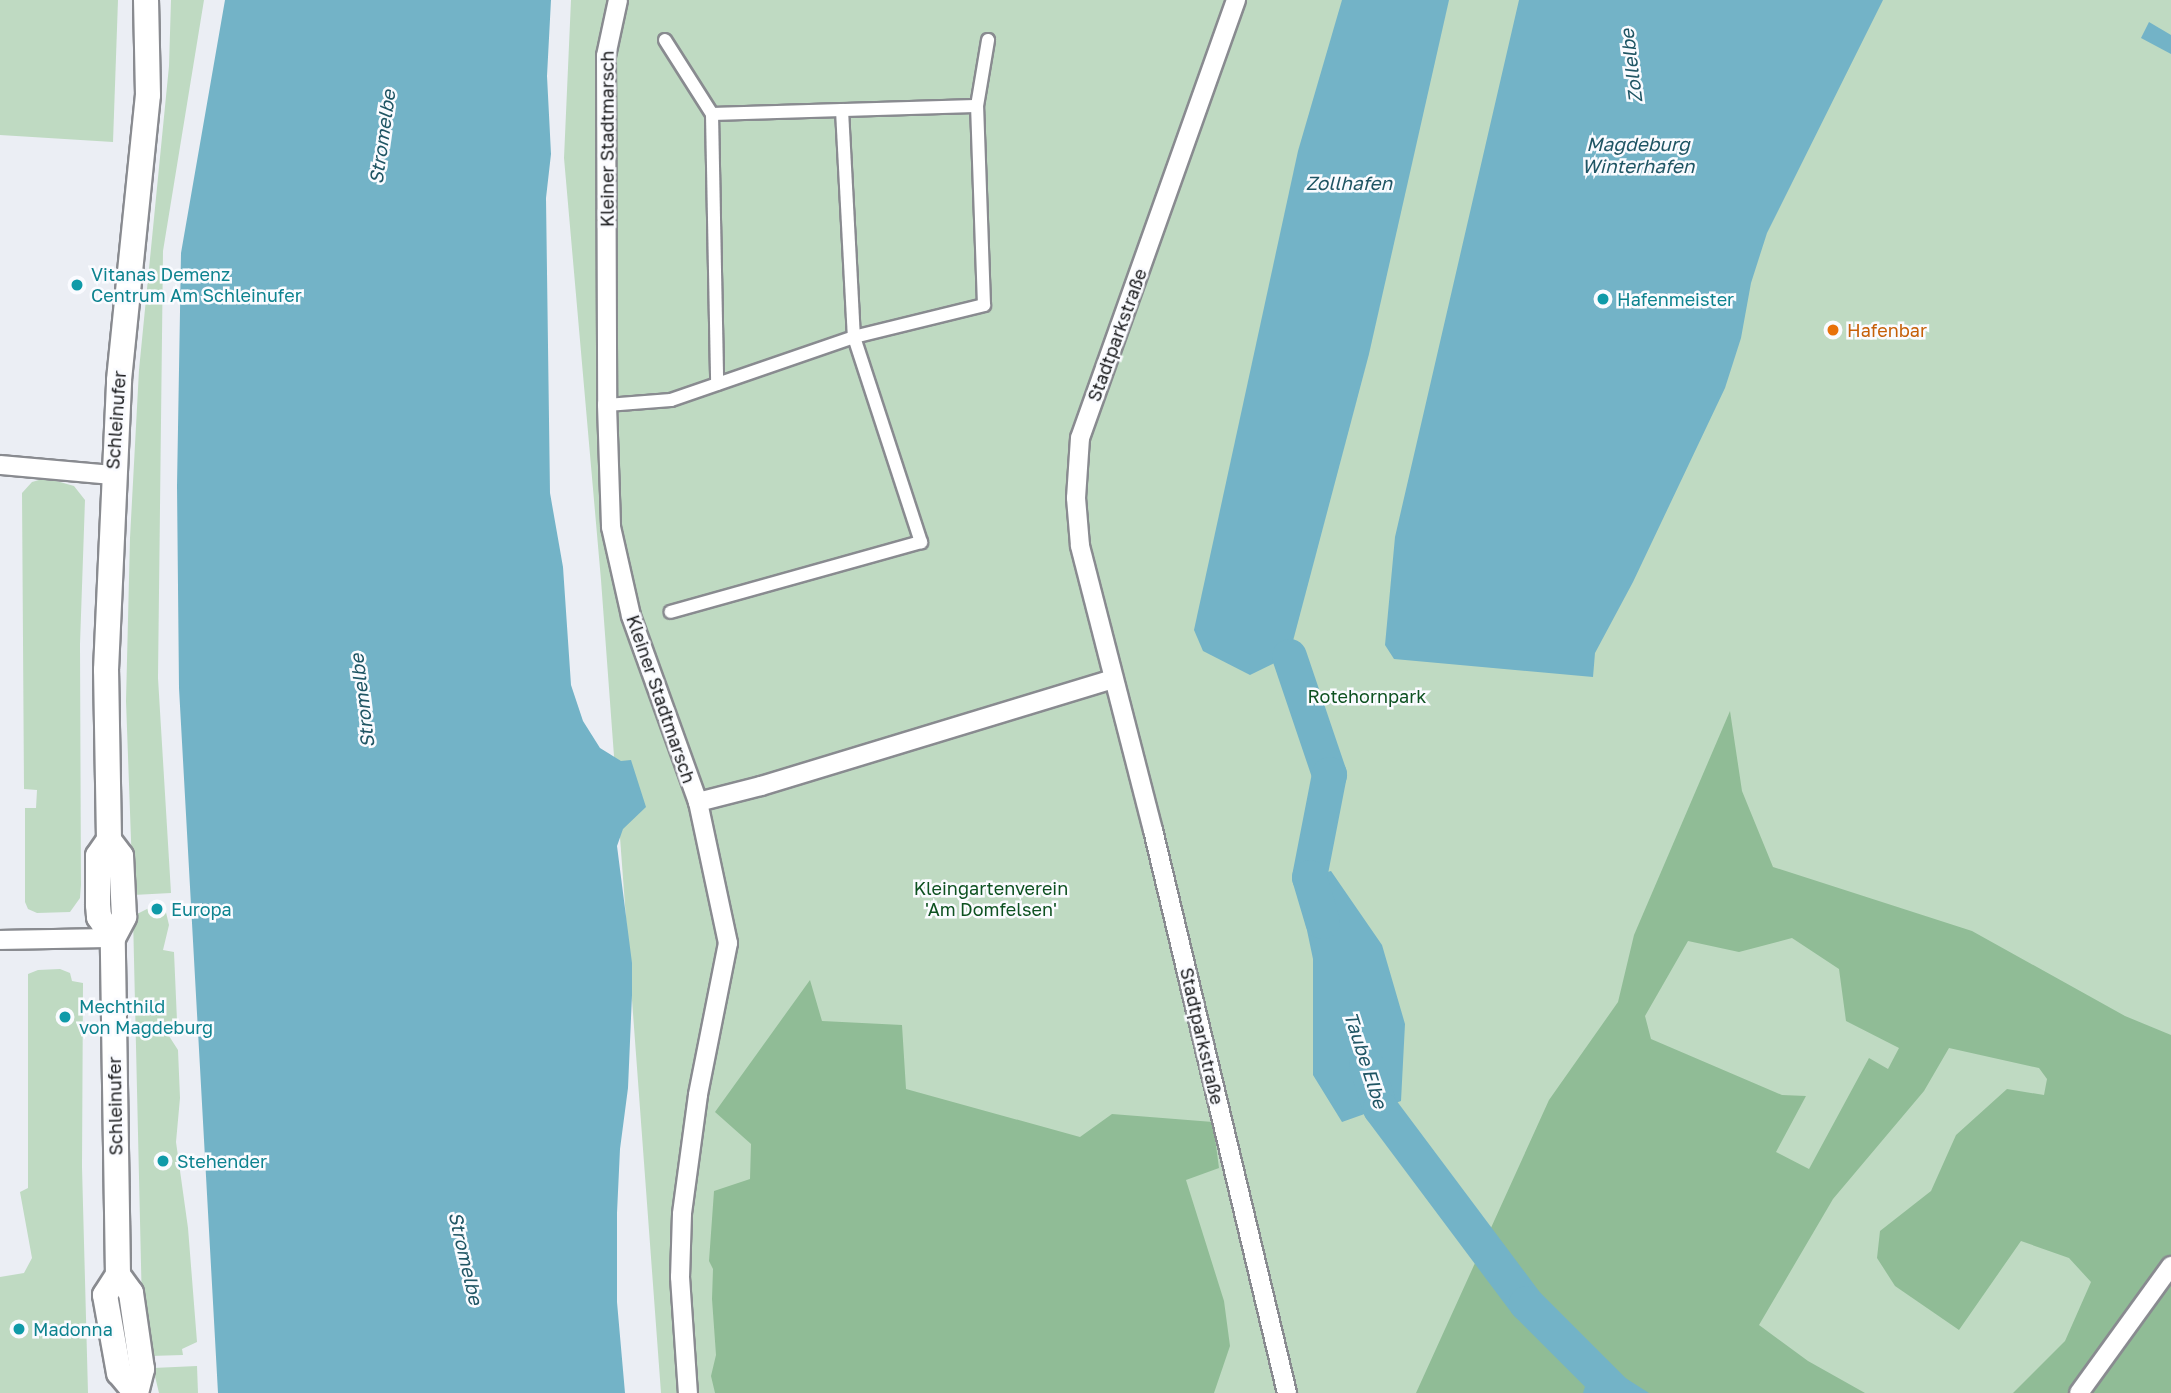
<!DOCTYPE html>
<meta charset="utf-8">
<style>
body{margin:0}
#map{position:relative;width:2171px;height:1393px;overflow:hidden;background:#ebeef4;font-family:"Golos Text",sans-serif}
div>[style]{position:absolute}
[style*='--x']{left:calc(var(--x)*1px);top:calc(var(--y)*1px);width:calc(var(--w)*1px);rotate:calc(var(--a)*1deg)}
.green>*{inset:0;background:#bfdac2}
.forest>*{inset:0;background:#90bc96}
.water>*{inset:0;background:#73b3c7}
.river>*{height:35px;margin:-17.5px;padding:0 17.5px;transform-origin:17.5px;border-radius:17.5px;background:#73b3c7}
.roads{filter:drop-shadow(2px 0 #898b90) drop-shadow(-2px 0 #898b90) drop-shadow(0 2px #898b90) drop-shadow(0 -2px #898b90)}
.pedestrian>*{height:12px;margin:-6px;padding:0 6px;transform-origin:6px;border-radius:6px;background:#fff}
.minor>*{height:18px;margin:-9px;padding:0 9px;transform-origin:9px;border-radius:9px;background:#fff}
.secondary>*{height:24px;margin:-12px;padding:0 12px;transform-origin:12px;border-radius:12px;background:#fff}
.dots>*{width:19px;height:19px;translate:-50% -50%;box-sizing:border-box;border:4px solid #fafbff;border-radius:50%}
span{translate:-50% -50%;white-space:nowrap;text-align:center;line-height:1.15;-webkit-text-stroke:5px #fafbff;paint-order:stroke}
.street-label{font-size:18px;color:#1a1b1d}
.culture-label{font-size:18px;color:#0d838f}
.left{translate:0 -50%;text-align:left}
.food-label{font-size:18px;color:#c56008}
.park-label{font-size:18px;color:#0d5120}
.water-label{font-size:19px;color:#1f5564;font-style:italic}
</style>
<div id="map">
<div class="green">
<div style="clip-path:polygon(0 0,118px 0,113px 142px,0 135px)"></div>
<div style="clip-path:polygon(171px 0,204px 0,163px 251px,158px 678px,171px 893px,133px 895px,126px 701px,130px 538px,139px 370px,169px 66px)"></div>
<div style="clip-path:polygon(571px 0,2171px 0,2171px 1393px,661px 1393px,601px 580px,564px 158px)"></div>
<div style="clip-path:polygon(46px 478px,74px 486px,85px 500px,80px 644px,81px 885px,80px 898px,70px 912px,37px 913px,28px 909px,25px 902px,25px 808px,36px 808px,37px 790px,24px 789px,22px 493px,32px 482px)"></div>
<div style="clip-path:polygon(164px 904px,169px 925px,163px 950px,174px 952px,177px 1021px,160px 1022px,178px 1050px,180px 1098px,176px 1142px,188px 1228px,197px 1342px,182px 1349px,183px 1355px,150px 1356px,142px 1308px,133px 916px,155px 905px)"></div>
<div style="clip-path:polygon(60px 969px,70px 973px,72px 981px,83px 983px,82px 1167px,88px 1393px,0 1393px,0 1277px,24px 1273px,32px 1258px,20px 1192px,28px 1188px,28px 974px,38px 970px)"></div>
<div style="clip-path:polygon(197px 1366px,198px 1393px,159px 1393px,153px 1368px)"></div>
</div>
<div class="forest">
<div style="clip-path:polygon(evenodd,1730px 711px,1742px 791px,1773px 867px,1972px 931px,2125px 1016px,2171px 1035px,2171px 1393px,2013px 1393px,2065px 1341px,2091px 1282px,2069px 1258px,2021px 1241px,1959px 1330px,1895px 1286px,1877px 1258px,1880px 1231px,1931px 1191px,1956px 1135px,2007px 1089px,2044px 1095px,2047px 1079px,2039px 1068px,1949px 1048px,1924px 1091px,1833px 1199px,1759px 1325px,1808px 1361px,1865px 1393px,1416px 1393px,1549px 1100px,1618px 1002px,1634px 935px,1730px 711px,1792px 938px,1839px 969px,1846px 1021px,1899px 1048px,1888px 1069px,1869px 1058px,1809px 1169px,1776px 1152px,1806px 1096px,1782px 1095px,1651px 1039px,1645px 1016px,1688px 941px,1739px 952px,1792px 938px)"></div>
<div style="clip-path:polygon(810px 980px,822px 1021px,902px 1025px,906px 1089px,1080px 1137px,1112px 1114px,1213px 1122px,1219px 1168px,1186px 1180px,1224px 1301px,1230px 1346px,1214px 1393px,715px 1393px,711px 1376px,716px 1355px,712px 1299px,713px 1269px,709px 1261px,714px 1191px,750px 1179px,751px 1144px,715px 1112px)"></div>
</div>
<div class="water">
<div style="clip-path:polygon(225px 0,551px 0,547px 76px,551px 154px,546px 198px,550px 493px,563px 567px,571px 685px,583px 721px,600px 748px,621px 761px,631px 760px,646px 807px,623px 829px,617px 846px,632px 963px,632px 995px,628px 1088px,620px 1149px,617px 1213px,617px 1302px,625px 1393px,218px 1393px,179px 688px,177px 486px,181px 253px)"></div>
<div style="clip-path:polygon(1342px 0,1449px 0,1369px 354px,1289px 656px,1250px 675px,1203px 651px,1194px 630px,1298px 151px)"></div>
<div style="clip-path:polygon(1519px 0,1883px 0,1767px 233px,1751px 283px,1741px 338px,1725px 388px,1633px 582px,1595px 653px,1593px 677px,1394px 659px,1385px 645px,1395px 537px)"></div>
<div style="clip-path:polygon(2149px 22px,2171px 35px,2171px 54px,2141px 38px)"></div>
<div style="clip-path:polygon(1331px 871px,1382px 945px,1405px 1024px,1401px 1101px,1342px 1122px,1313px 1075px,1313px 959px,1300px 897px,1309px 877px)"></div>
<div style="clip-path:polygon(1607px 1368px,1627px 1379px,1649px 1393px,1583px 1393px,1588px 1377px)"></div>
</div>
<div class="river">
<div style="--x:1289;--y:656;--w:125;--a:71.3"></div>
<div style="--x:1329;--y:774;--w:105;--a:101"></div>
<div style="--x:1309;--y:877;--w:46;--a:73.5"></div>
<div style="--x:1366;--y:1065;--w:45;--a:72"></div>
<div style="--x:1380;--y:1108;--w:244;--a:53.2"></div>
<div style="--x:1526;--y:1303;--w:127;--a:45"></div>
</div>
<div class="roads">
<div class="pedestrian">
<div style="--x:665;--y:40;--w:88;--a:57.6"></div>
<div style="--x:712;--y:114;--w:130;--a:-1.8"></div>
<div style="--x:842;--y:110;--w:227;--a:87"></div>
<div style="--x:854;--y:337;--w:216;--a:71.9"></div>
<div style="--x:921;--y:542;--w:260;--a:164.4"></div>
<div style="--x:842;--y:110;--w:135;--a:-1.7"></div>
<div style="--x:712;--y:114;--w:270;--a:88.9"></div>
<div style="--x:607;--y:405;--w:64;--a:-4.5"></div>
<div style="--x:671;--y:400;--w:194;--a:-19"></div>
<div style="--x:854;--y:337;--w:134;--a:-13.8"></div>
<div style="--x:984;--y:305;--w:199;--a:-92"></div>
<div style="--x:977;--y:106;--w:67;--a:-80.5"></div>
</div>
<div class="minor">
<div style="--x:618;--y:0;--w:57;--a:102.1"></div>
<div style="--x:606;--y:56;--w:349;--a:89.8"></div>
<div style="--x:607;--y:405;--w:122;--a:88.1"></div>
<div style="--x:611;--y:527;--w:91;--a:77.3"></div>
<div style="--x:631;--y:616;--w:198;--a:70.2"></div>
<div style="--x:698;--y:802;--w:144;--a:78"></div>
<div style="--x:728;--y:943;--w:155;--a:101.2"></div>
<div style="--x:698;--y:1095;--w:120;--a:97.7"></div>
<div style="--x:682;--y:1214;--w:63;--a:91.8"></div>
<div style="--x:680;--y:1277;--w:116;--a:86.1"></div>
<div style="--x:1236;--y:0;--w:465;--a:109.6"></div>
<div style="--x:1080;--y:438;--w:60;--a:93.8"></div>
<div style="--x:1076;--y:498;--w:48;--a:85.2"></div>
<div style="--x:1080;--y:546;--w:293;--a:75.6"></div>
<div style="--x:1153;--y:830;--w:579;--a:76.61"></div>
<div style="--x:0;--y:465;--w:112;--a:5.1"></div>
<div style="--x:698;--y:802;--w:65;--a:-14.3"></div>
<div style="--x:761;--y:786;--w:368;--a:-16.9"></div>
<div style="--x:0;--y:940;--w:113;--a:-1"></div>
<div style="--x:2079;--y:1393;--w:157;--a:-54.1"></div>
</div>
<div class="secondary">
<div style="--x:109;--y:840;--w:19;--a:125"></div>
<div style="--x:98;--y:856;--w:49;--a:90"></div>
<div style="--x:98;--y:905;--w:12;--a:85"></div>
<div style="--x:99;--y:917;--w:25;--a:56"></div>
<div style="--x:118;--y:1275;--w:22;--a:54"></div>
<div style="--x:131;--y:1293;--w:77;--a:81.8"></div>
<div style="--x:142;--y:1369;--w:25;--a:104"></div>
<div style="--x:136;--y:1393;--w:26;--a:-130"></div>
<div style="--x:119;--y:1373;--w:79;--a:-100.2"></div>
<div style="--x:105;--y:1295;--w:24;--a:-57"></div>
<div style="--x:118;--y:1275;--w:337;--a:-90.9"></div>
<div style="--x:113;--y:938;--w:24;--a:-62"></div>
<div style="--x:124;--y:917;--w:61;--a:-92.8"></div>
<div style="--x:121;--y:856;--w:20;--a:-127"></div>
<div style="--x:109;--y:840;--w:170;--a:-91"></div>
<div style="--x:106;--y:670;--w:290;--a:-87.4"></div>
<div style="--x:119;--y:380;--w:286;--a:-84.2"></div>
<div style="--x:148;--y:95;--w:95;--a:-91.2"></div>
</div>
</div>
<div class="dots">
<div style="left:77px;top:285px;background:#0f9aa8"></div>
<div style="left:1603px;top:299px;background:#0f9aa8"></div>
<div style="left:1833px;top:330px;background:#e8710a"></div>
<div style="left:157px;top:909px;background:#0f9aa8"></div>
<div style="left:65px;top:1017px;background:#0f9aa8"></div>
<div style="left:163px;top:1161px;background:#0f9aa8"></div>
<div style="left:19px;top:1329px;background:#0f9aa8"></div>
</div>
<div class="street-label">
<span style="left:607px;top:139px;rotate:-90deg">Kleiner Stadtmarsch</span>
<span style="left:1117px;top:335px;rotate:-70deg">Stadtparkstraße</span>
<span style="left:116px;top:420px;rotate:-86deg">Schleinufer</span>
<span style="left:661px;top:699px;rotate:71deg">Kleiner Stadtmarsch</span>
<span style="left:1202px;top:1036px;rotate:77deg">Stadtparkstraße</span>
<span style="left:115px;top:1106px;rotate:-91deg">Schleinufer</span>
</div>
<div class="culture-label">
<span class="left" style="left:91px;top:285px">Vitanas Demenz<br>Centrum Am Schleinufer</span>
<span class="left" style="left:1617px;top:299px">Hafenmeister</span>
<span class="left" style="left:171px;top:909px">Europa</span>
<span class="left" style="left:79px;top:1017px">Mechthild<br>von Magdeburg</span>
<span class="left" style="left:177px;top:1161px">Stehender</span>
<span class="left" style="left:33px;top:1329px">Madonna</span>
</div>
<div class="food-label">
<span class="left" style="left:1847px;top:330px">Hafenbar</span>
</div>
<div class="park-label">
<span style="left:1367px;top:696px">Rotehornpark</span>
<span style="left:991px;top:899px">Kleingartenverein<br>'Am Domfelsen'</span>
</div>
<div class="water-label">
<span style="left:1631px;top:66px;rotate:-97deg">Zollelbe</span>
<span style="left:382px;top:137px;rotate:-82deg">Stromelbe</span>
<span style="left:1638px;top:155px">Magdeburg<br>Winterhafen</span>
<span style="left:1349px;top:183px">Zollhafen</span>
<span style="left:362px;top:701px;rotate:-97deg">Stromelbe</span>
<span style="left:1366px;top:1060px;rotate:72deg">Taube Elbe</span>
<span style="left:466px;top:1258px;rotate:77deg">Stromelbe</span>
</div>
</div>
